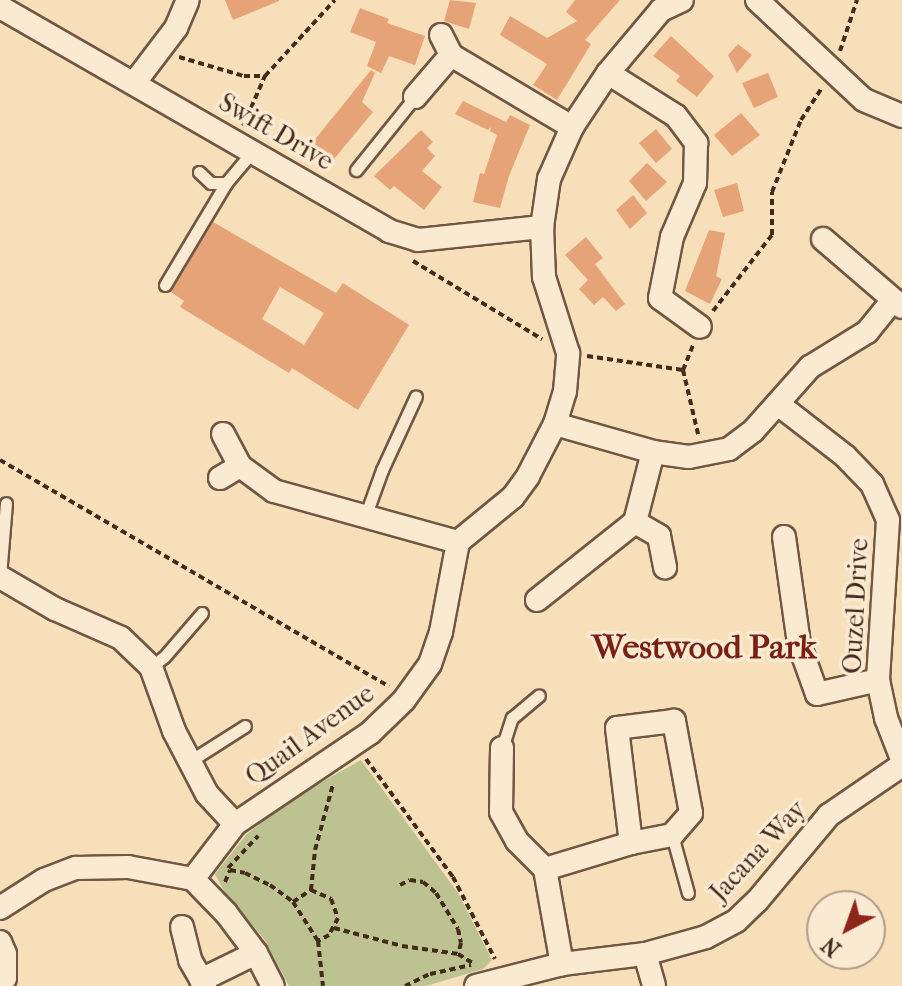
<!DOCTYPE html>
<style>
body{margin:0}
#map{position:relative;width:902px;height:986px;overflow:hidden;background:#f7dfba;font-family:"IM FELL French Canon",serif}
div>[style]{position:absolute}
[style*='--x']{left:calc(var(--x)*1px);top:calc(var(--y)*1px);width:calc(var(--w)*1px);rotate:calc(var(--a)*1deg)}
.green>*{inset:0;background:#bcc290}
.building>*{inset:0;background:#e6a378}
.path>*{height:4px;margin-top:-2px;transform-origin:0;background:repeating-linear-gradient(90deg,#442a1b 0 6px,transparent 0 10px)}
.roads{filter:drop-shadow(2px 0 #715743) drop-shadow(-2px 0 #715743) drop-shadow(0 2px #715743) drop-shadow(0 -2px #715743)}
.lane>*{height:11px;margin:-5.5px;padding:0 5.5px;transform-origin:5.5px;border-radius:5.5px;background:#faead2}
.street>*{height:22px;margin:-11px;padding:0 11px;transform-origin:11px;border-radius:11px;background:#faead2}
span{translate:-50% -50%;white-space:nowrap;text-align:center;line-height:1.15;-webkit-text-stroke:7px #faead2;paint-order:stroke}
.street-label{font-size:26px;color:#442a1b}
.district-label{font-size:34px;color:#7a1f14;font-weight:700}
.north{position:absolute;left:806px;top:890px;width:80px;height:80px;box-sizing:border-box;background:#faead2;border:2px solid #b19d89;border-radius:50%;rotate:221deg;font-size:22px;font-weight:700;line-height:32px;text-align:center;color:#442a1b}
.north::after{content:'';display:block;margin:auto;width:28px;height:36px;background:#8f2418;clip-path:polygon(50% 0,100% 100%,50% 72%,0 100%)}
</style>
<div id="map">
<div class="green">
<div style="clip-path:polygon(361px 760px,458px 893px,492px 960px,483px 969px,426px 986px,289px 986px,264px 939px,224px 891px,215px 874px,246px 835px,285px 803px)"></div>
</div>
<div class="building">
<div style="clip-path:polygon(225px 0,279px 0,279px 1px,233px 20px)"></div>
<div style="clip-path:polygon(450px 0,476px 3px,469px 29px,444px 21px)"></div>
<div style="clip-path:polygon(575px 0,620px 0,585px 40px,591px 44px,557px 100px,533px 85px,547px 64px,500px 35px,510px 16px,547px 38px,577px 21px,566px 12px)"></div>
<div style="clip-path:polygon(360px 8px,389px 19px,387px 23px,425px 36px,415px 65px,389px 56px,381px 73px,367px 66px,376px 42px,350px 32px)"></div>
<div style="clip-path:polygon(671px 36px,714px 76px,697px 97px,676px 81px,680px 76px,653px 56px)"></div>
<div style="clip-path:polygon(738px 44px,752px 55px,737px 73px,728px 55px)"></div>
<div style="clip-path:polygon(371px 70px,375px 73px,362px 102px,373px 112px,329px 165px,308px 148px)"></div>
<div style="clip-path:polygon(768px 73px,778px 97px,754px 108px,742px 83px)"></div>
<div style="clip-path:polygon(463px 101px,506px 122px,510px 115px,530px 125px,509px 176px,500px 208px,473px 202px,480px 173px,484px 174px,497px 135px,490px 131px,491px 127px,488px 130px,455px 114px)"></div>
<div style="clip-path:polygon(741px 113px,760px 135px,732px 156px,714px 135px)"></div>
<div style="clip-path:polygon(656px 129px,672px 149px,656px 163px,639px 143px)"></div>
<div style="clip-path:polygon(421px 130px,433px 142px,427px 148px,435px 156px,422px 171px,442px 187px,424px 210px,394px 186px,390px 190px,374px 176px)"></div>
<div style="clip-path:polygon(647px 163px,667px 182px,646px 201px,629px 181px)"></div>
<div style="clip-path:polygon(737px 183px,744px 211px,723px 217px,714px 190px)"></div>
<div style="clip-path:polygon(633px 195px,647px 213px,630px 229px,616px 210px)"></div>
<div style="clip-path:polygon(evenodd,213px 222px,336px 293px,343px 283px,409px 325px,358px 410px,292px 368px,289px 373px,180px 307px,184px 301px,171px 292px,213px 222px,280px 287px,324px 313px,304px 345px,262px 319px,280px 287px)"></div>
<div style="clip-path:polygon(709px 230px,725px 233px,716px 276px,722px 279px,710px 304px,685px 291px)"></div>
<div style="clip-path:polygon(586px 237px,603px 258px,595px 264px,625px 304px,616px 311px,603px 297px,594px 305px,579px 289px,588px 280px,565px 255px)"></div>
</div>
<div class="path">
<div style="--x:840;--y:51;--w:54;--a:-71.6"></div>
<div style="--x:179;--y:57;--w:68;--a:16.3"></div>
<div style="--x:244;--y:76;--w:21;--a:0"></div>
<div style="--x:243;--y:126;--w:55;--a:-66.3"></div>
<div style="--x:265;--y:76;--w:103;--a:-47.4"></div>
<div style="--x:413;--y:261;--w:151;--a:31.2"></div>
<div style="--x:713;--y:311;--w:96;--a:-52.2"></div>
<div style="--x:772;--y:235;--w:43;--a:-90"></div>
<div style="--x:772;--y:192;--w:78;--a:-68.1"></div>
<div style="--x:801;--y:120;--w:38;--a:-57"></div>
<div style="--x:587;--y:356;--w:97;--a:8.3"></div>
<div style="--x:683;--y:370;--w:27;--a:-68"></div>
<div style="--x:683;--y:370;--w:66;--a:76.8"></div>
<div style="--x:0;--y:460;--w:450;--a:30.2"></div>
<div style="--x:366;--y:759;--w:147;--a:53.6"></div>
<div style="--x:453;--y:877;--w:92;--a:62.9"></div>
<div style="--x:228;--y:868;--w:44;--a:-46.8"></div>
<div style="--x:225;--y:882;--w:13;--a:-67"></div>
<div style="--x:230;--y:870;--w:15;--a:11"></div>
<div style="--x:245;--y:873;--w:28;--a:26"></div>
<div style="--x:270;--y:885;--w:29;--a:36"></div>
<div style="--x:293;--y:902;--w:46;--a:57.3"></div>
<div style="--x:318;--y:941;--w:45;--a:83.7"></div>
<div style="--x:400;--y:885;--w:11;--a:-27"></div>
<div style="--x:410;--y:880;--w:13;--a:9"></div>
<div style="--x:423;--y:882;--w:17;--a:40"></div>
<div style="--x:436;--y:893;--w:42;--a:58.6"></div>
<div style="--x:458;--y:929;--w:14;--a:78"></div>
<div style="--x:461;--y:943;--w:11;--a:105"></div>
<div style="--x:458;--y:954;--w:19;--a:32"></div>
<div style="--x:311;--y:890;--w:40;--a:-84.3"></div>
<div style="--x:315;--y:850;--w:68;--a:-74.7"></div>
<div style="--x:293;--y:902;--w:22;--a:-34"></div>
<div style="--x:311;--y:890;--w:22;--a:24"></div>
<div style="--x:331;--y:899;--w:20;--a:70"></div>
<div style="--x:338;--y:918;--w:19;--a:118"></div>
<div style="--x:329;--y:935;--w:13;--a:151"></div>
<div style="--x:334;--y:928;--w:70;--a:14.8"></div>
<div style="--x:402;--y:946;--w:57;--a:8.1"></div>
<div style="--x:405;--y:986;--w:28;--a:-26"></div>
<div style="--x:430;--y:974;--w:42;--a:-12.4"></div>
</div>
<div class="roads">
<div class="lane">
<div style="--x:356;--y:170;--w:94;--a:-51.1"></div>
<div style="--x:199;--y:172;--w:16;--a:43"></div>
<div style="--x:211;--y:183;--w:15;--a:0"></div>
<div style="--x:226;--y:183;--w:40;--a:-50"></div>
<div style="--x:165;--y:285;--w:119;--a:-59.1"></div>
<div style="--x:365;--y:517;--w:50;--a:-70.1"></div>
<div style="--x:382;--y:470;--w:81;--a:-65.3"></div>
<div style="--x:0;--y:576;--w:73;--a:-85.3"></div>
<div style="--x:151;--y:667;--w:16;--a:-38"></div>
<div style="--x:164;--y:657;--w:58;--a:-49.2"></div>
<div style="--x:502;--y:748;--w:32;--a:-72"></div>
<div style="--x:512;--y:718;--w:35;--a:-40"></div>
<div style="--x:190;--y:761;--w:65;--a:-32.5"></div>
<div style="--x:672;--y:835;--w:60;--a:74.6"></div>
</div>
<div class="street">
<div style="--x:757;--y:0;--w:146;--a:43.1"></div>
<div style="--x:864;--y:100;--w:41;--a:22.8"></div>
<div style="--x:0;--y:7;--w:449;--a:29.9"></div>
<div style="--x:389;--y:231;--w:30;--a:17"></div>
<div style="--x:418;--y:240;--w:125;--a:-6"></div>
<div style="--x:441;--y:35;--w:22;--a:63"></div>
<div style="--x:608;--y:73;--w:80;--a:32.3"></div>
<div style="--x:676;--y:116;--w:34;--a:53"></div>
<div style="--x:696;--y:143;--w:40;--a:91.4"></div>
<div style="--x:695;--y:183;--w:59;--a:113.1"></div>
<div style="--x:672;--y:237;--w:62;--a:101.1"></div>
<div style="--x:660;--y:298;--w:49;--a:35.9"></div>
<div style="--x:135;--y:82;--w:68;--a:-52.8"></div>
<div style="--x:176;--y:28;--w:30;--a:-67"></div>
<div style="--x:415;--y:97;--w:55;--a:-49.4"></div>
<div style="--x:451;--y:55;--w:141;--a:30.8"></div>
<div style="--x:823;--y:239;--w:104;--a:40.7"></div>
<div style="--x:778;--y:404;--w:85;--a:37.8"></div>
<div style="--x:845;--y:456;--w:39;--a:46"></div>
<div style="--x:872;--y:484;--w:39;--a:66"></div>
<div style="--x:888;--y:520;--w:160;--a:93.6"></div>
<div style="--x:878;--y:680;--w:39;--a:78"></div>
<div style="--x:886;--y:718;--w:44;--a:68.7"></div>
<div style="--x:555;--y:424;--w:102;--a:15.9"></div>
<div style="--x:653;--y:452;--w:36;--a:8"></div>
<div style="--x:689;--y:457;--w:41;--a:-11.3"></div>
<div style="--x:729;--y:449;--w:30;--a:-37"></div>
<div style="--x:753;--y:431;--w:86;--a:-48.3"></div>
<div style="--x:810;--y:367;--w:67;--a:-31.6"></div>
<div style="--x:867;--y:332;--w:41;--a:-50.9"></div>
<div style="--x:223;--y:434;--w:36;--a:62"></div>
<div style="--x:240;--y:466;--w:42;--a:36.3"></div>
<div style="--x:274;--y:491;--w:191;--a:15.5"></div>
<div style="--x:220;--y:478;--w:23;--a:-31"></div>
<div style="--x:635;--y:522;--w:28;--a:30"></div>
<div style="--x:659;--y:536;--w:32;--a:79"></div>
<div style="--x:784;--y:537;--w:108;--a:82"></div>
<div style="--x:799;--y:644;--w:53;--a:70.2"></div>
<div style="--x:817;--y:694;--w:63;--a:-12.9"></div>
<div style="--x:0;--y:577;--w:64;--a:30.2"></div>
<div style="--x:55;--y:609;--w:72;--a:23.7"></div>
<div style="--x:121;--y:638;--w:42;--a:44"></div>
<div style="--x:151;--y:667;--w:68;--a:70.2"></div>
<div style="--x:174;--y:731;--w:71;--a:62.4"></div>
<div style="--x:207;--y:794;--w:41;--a:47"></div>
<div style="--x:537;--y:600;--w:125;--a:-38.5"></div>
<div style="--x:635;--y:522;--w:72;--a:-75.6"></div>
<div style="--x:502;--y:748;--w:64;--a:90.9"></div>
<div style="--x:501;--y:812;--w:33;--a:61"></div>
<div style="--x:517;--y:841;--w:40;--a:45"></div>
<div style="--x:545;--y:869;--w:97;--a:79.9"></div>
<div style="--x:545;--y:869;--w:90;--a:-16.8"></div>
<div style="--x:631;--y:843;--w:42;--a:-11"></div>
<div style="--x:672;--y:835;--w:29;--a:-49"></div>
<div style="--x:691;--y:813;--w:94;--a:-100.5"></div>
<div style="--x:674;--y:721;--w:57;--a:173"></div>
<div style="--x:617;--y:728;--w:116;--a:83.1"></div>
<div style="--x:193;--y:879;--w:69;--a:-52.6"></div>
<div style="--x:235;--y:824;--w:163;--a:-34"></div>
<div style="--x:370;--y:733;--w:47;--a:-44.1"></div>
<div style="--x:404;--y:700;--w:44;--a:-54.2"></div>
<div style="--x:430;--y:664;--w:34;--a:-71"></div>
<div style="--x:441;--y:632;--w:92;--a:-79.3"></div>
<div style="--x:458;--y:542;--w:71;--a:-39.3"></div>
<div style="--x:513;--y:497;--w:26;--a:-54"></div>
<div style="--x:528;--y:476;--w:59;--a:-62.6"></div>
<div style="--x:555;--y:424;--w:34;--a:-73"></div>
<div style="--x:565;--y:391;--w:38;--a:-85"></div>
<div style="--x:568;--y:353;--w:80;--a:-107.5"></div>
<div style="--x:544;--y:277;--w:50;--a:-92.3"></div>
<div style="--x:542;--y:227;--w:49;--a:-81.7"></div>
<div style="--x:549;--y:179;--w:57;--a:-66.1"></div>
<div style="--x:572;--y:127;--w:65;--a:-56.3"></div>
<div style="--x:608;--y:73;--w:82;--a:-49.9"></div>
<div style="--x:661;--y:10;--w:23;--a:-25"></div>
<div style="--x:193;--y:879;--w:47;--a:45.9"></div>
<div style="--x:226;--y:913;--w:50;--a:53.1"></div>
<div style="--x:256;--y:953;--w:37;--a:63"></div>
<div style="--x:0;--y:908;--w:52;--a:-32.5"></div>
<div style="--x:44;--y:880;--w:34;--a:-21"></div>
<div style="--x:76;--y:868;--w:52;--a:-1.1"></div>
<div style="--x:128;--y:867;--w:66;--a:10.5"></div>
<div style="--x:182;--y:927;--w:34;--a:76"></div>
<div style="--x:190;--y:960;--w:30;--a:60"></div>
<div style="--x:0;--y:942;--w:13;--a:67"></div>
<div style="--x:5;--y:954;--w:24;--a:90"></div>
<div style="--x:5;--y:978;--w:9;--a:122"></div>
<div style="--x:645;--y:954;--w:33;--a:74"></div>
<div style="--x:201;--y:980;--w:61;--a:-26.1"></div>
<div style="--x:476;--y:986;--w:89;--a:-14.3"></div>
<div style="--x:562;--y:964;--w:84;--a:-6.9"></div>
<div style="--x:645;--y:954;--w:63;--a:-15.6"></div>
<div style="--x:706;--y:937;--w:34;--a:-28"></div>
<div style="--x:736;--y:921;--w:29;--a:-44"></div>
<div style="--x:757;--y:901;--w:112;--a:-50.1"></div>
<div style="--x:829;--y:815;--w:88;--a:-34.4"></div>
</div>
</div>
<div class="street-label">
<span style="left:276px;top:132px;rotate:30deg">Swift Drive</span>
<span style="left:856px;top:606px;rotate:-87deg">Ouzel Drive</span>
<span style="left:310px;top:735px;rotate:-36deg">Quail Avenue</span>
<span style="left:758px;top:851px;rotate:-47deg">Jacana Way</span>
</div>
<div class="district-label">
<span style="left:704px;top:648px">Westwood Park</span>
</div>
<div class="north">N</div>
</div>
